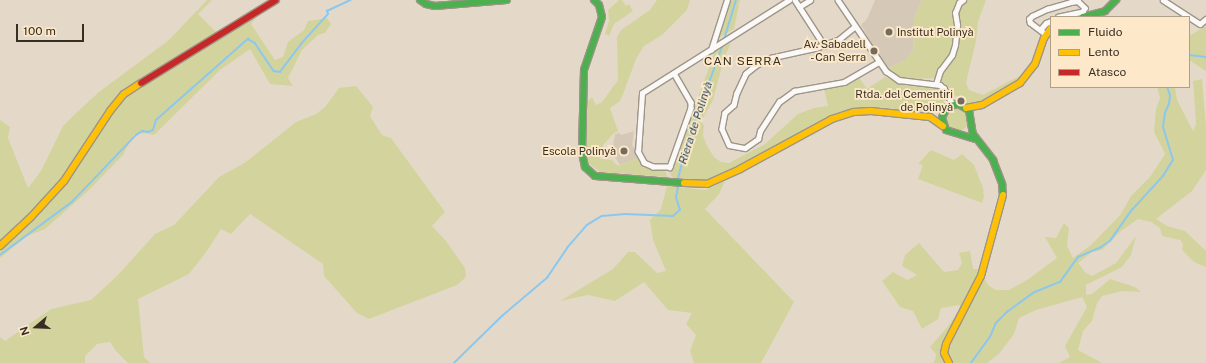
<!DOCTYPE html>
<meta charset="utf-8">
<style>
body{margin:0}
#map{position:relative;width:1206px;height:363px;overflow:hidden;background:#e4d9c8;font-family:"Public Sans",sans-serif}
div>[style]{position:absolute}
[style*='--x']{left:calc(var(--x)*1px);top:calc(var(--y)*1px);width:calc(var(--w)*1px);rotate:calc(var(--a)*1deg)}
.education>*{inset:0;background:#d5c8b7}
.green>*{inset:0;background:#d3d49d}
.round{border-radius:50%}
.stream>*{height:1.5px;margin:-0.75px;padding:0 0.75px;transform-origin:0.75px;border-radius:0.75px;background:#8cc7ee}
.roads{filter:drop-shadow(1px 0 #9e9588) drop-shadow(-1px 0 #9e9588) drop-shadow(0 1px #9e9588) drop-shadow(0 -1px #9e9588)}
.street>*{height:4.5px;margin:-2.25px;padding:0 2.25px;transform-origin:2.25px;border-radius:2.25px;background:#fbf9f7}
.fast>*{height:6px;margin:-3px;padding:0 3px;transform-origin:3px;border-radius:3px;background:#4caf50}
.slow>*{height:6px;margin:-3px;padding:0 3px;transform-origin:3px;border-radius:3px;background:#ffc107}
.jam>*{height:6px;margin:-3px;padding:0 3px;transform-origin:3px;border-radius:3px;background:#c62828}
.dots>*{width:11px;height:11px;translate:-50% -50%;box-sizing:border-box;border:2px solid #fde9c9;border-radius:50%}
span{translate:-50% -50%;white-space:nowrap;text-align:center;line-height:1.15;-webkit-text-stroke:3.5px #fde9c9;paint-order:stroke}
.poi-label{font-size:11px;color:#372f23}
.left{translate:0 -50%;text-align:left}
.right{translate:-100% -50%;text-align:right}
.neighbourhood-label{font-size:12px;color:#372f23;letter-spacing:1px}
.water-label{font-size:12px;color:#1f445e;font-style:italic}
.legend{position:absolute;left:1050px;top:16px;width:140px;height:72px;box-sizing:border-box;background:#fde9c9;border:1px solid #ae9f87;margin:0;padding:5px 7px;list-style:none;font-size:12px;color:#372f23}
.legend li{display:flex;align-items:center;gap:8px;height:20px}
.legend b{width:20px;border:1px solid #ae9f87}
.north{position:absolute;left:16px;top:307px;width:40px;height:40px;-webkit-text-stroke:3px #fde9c9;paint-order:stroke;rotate:251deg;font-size:11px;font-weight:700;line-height:16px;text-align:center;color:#372f23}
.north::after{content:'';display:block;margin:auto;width:14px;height:18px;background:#372f23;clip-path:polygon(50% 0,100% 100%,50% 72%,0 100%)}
.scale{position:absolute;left:16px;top:24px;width:68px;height:18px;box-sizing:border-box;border:2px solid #372f23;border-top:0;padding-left:5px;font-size:12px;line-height:14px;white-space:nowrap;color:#372f23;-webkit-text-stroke:3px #fde9c9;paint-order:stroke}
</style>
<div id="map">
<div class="education">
<div style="clip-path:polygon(875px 0,922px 0,914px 18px,913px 50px,905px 60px,886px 69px,861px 25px,867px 19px)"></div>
<div style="clip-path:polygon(634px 131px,632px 146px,635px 147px,637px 158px,620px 165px,615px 157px,613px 145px,615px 134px,619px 133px,621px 135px)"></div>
</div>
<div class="green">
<div style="clip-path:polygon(207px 0,212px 0,198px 14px,222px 38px,258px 15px,251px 24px,275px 60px,283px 57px,288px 42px,304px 30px,308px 21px,327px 18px,331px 24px,325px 33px,318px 35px,302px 50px,288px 78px,293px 86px,270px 84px,250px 49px,220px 70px,154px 135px,144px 133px,134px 134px,123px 155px,88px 191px,45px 229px,27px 236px,0 258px,0 120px,10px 127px,8px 138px,28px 188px,41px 171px,63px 126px,75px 114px,99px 92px,169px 40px)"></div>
<div style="clip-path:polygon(619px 0,622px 0,626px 6px,629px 4px,633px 11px,614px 24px,609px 36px,605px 34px,609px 21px,608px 10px)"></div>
<div style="clip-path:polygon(657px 0,690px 0,687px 10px,662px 35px,644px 46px,636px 59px,622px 97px,619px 102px,610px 108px,618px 131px,614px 133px,604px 144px,599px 154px,600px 159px,612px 160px,618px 166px,637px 158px,645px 167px,666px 172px,667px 177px,600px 172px,588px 163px,585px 152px,587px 102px,592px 97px,596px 105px,602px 102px,618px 80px,617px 37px,621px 30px,650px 10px)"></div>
<div style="clip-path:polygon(730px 0,740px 0,734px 29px,717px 39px)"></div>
<div style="clip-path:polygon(922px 0,960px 0,957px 3px,954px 13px,955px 36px,950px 54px,937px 78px,911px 79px,899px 77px,886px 69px,905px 60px,913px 50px,914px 18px)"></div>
<div style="clip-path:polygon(966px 0,986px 0,978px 22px,976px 41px,966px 83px,969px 90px,983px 95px,1023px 74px,1015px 82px,976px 103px,966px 103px,954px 95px,946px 84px,939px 80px,957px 45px,958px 8px)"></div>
<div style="clip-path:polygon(1206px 26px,1206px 71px,1189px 60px,1189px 36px)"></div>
<div style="clip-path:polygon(731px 43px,724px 58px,713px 100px,701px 122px,704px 125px,703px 136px,707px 146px,714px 157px,721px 162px,729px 163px,765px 144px,798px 114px,814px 108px,828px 106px,824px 89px,843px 84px,858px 76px,867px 89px,885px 77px,901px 84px,937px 88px,943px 94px,945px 100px,941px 108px,932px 113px,878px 107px,860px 108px,844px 112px,730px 172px,713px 178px,700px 180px,673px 178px,670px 174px,715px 51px)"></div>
<div style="clip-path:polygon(1202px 79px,1206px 126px,1206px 170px,1192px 191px,1156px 219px,1167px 226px,1185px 231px,1206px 251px,1206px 267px,1194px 262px,1182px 250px,1183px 244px,1180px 240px,1162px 236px,1160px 228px,1151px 222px,1138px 219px,1121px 231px,1102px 250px,1092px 252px,1078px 263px,1086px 273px,1092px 276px,1116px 263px,1136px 236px,1131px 255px,1122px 267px,1086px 285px,1086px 295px,1092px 294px,1110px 279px,1135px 287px,1141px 292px,1122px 291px,1102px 296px,1097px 303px,1092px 321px,1083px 331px,1078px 350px,1102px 363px,1059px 363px,1070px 357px,1065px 346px,1087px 307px,1082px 297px,1036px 310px,1019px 318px,1014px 334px,999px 354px,987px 363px,933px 363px,935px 360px,936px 354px,930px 347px,949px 325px,959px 310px,960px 305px,941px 308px,938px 319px,922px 329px,913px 311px,900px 307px,882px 281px,893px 272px,907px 280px,917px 275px,902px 266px,905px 255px,919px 243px,944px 272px,958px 270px,962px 263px,959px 253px,970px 251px,973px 269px,979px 269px,988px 285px,996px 290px,1009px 290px,1027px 280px,1057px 258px,1045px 237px,1056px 238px,1064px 223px,1069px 228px,1067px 246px,1073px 258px,1091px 245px,1121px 214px,1131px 196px,1150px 177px,1165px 154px,1154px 132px,1156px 109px,1160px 98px,1157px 87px,1175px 87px,1177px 100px,1193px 131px,1196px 124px,1193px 81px)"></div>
<div style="clip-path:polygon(356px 86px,373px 107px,370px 116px,382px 135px,391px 138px,445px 212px,432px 226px,446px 241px,465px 268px,466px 277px,457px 285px,369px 319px,357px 313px,324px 276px,323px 264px,250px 214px,231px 234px,221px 229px,207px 251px,189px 274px,138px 299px,144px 357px,150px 363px,128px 363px,115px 350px,110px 342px,97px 344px,85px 356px,85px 363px,0 363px,0 337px,5px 341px,51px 309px,91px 300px,117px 276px,155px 234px,174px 225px,219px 177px,246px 162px,296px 122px,316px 114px,325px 107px,339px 88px)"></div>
<div class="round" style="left:945px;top:107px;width:24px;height:24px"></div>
<div style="clip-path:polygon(931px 150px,954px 160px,962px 154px,974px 165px,983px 188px,984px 197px,982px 203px,918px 179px,923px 165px,918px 164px)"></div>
<div style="clip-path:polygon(725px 181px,719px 194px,705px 209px,794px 302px,761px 363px,694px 363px,690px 351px,696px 335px,686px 324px,692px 313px,668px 310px,644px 282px,615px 301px,588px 295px,560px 301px,613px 269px,628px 252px,635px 252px,657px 273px,666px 271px,653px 240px,650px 220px,661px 209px,667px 186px,705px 190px)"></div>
</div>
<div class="stream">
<div style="--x:724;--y:40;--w:42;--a:-73.3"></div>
<div style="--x:1189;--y:55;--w:17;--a:7"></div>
<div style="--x:678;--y:179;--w:30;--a:-76"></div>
<div style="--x:685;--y:150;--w:113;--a:-70.3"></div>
<div style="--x:0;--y:255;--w:89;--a:-36.4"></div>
<div style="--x:72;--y:202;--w:93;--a:-46.3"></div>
<div style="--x:136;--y:135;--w:8;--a:-30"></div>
<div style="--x:143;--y:131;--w:5;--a:11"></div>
<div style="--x:148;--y:132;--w:5;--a:-22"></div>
<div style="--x:153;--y:130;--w:10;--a:-73"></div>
<div style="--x:156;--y:120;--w:123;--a:-41.4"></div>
<div style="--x:248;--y:39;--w:8;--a:30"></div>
<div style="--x:255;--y:43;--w:34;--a:56"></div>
<div style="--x:274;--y:71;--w:6;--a:9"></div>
<div style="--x:280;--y:72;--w:35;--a:-53"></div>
<div style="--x:301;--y:44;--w:40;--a:-48"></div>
<div style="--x:328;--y:14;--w:3;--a:-108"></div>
<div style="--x:327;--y:11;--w:26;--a:-25"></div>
<div style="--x:454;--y:363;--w:67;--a:-44.4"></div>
<div style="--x:502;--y:316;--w:59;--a:-40.2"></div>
<div style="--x:547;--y:278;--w:36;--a:-56"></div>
<div style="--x:567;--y:248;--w:30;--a:-49"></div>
<div style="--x:587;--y:225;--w:17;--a:-31"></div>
<div style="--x:602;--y:216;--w:23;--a:-5"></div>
<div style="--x:625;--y:214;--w:48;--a:2.4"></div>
<div style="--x:673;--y:216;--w:9;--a:-41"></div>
<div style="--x:680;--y:210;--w:13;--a:-108"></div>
<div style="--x:676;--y:198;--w:11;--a:-80"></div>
<div style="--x:971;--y:363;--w:32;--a:-54"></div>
<div style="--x:990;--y:337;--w:15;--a:-67"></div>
<div style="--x:996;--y:323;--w:16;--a:-45"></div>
<div style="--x:1007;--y:312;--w:34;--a:-36"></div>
<div style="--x:1035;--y:292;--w:27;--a:-22"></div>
<div style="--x:1060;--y:282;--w:31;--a:-54"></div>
<div style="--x:1078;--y:257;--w:25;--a:-23"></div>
<div style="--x:1101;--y:247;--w:11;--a:-34"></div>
<div style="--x:1110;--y:241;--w:38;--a:-55"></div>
<div style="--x:1132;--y:210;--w:46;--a:-47.6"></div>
<div style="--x:1163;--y:176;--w:19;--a:-58"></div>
<div style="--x:1173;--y:160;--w:34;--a:-107"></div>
<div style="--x:1163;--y:127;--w:14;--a:-82"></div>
<div style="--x:1165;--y:113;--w:10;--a:-66"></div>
<div style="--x:1169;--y:104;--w:8;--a:-83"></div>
<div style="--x:1170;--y:96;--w:9;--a:-108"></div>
</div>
<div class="roads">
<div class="street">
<div style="--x:795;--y:0;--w:54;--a:57.2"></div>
<div style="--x:838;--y:0;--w:86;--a:55.9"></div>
<div style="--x:886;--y:71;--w:16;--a:35"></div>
<div style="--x:899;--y:80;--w:41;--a:7"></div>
<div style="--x:940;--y:85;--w:5;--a:37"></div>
<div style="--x:944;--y:88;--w:19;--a:62"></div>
<div style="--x:1163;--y:0;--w:44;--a:33"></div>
<div style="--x:1200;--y:24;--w:8;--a:-40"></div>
<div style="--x:799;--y:7;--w:13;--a:-32"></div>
<div style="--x:855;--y:27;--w:21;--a:141"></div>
<div style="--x:839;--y:40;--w:23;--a:160"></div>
<div style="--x:817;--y:48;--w:46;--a:167.5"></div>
<div style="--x:772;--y:58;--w:17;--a:155"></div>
<div style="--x:757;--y:65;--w:14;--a:141"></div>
<div style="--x:746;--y:74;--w:21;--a:115"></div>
<div style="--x:737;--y:93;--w:12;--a:104"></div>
<div style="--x:734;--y:105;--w:12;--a:138"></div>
<div style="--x:725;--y:113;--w:16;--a:101"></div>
<div style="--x:722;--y:129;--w:17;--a:66"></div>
<div style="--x:729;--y:145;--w:16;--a:11"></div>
<div style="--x:745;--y:148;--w:16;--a:-35"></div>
<div style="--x:758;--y:139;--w:8;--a:-76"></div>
<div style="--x:760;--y:131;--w:35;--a:-57"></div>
<div style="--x:779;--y:102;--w:19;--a:-36"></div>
<div style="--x:794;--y:91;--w:51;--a:-10.2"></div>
<div style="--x:844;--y:82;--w:39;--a:-30"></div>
<div style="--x:1040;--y:30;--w:9;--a:-49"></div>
<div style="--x:1046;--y:23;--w:5;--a:-22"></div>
<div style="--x:1046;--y:35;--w:20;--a:-143"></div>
<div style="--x:1030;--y:23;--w:4;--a:-104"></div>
<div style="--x:1029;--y:19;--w:4;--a:-45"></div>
<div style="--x:1032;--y:16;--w:17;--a:-25"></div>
<div style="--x:1047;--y:9;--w:25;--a:-16"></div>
<div style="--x:1071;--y:2;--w:7;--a:-8"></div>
<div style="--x:1078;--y:1;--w:10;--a:45"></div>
<div style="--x:1085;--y:8;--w:4;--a:117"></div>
<div style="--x:1083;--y:12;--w:25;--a:168"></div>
<div style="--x:711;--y:50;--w:52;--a:-72.3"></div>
<div style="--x:674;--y:73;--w:34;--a:60"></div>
<div style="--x:691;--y:102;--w:6;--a:90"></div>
<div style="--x:691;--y:108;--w:63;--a:109.6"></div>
<div style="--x:670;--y:167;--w:17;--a:180"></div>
<div style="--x:653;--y:167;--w:10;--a:-156"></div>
<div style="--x:644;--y:163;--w:13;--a:-119"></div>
<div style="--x:638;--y:152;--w:59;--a:-86.1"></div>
<div style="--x:642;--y:93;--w:174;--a:-32.3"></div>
<div style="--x:936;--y:84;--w:14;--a:-73"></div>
<div style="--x:940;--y:71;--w:20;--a:-53"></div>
<div style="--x:952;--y:55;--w:10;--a:-73"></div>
<div style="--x:955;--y:45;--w:20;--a:-84"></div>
<div style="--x:957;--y:25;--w:12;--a:-99"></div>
<div style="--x:955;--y:13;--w:11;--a:-68"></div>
<div style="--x:959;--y:3;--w:5;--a:-37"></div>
</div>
<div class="fast">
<div style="--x:420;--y:0;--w:7;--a:34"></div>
<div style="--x:426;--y:4;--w:9;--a:13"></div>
<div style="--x:435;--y:6;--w:72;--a:-4.8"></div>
<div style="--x:594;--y:0;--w:7;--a:45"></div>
<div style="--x:599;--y:5;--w:12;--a:76"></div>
<div style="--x:602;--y:17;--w:56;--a:108.8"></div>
<div style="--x:584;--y:70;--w:83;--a:91.4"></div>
<div style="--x:582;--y:153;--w:14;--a:78"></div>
<div style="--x:585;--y:167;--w:13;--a:42"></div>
<div style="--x:595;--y:176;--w:89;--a:4.5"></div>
<div style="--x:1083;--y:17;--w:23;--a:-15"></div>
<div style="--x:1105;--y:11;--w:16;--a:-45"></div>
<div style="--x:975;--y:139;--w:30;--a:-163"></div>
<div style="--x:946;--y:130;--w:13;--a:-108"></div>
<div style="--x:942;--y:118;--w:12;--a:-66"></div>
<div style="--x:947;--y:107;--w:11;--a:-15"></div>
<div style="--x:958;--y:104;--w:13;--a:29"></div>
<div style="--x:969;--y:110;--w:24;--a:81"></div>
<div style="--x:973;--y:134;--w:33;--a:52"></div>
<div style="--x:993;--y:160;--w:26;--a:69"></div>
<div style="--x:1002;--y:184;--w:11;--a:85"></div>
</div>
<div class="slow">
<div style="--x:966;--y:108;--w:16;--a:-11"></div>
<div style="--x:982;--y:105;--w:44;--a:-30.1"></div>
<div style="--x:1020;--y:83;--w:24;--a:-52"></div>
<div style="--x:1035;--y:64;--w:28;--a:-71"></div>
<div style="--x:1044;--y:38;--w:12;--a:-55"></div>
<div style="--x:684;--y:183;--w:23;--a:2"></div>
<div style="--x:707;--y:184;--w:36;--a:-24"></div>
<div style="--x:740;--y:169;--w:105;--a:-28.5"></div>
<div style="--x:832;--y:119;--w:23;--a:-18"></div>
<div style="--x:854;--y:112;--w:17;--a:-3"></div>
<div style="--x:871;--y:111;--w:59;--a:5.8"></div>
<div style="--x:930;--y:117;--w:16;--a:35"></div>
<div style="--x:0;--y:246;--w:42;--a:-43.1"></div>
<div style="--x:31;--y:217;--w:49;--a:-47.5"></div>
<div style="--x:64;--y:181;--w:84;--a:-56.7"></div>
<div style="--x:110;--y:111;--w:22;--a:-51"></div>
<div style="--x:124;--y:94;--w:20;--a:-33"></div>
<div style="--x:949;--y:363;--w:11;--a:-117"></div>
<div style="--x:944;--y:353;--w:9;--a:-77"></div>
<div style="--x:946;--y:344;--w:76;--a:-62.8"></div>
<div style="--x:981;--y:276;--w:84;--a:-74.8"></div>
</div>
<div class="jam">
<div style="--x:141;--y:83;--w:158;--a:-31.6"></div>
</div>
</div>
<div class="dots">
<div style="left:889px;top:32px;background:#746a5d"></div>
<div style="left:874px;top:51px;background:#746a5d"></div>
<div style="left:961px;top:101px;background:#746a5d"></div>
<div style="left:624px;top:151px;background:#746a5d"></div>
</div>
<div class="poi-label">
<span class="left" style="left:897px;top:32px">Institut Polinyà</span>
<span class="right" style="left:866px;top:51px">Av. Sabadell<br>- Can Serra</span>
<span class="right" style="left:953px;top:101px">Rtda. del Cementiri<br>de Polinyà</span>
<span class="right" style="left:616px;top:151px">Escola Polinyà</span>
</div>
<div class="neighbourhood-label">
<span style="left:743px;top:62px">CAN SERRA</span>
</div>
<div class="water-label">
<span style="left:696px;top:123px;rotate:-72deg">Riera de Polinyà</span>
</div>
<ul class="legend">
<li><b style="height:5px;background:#4caf50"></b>Fluido</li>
<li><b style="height:5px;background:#ffc107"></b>Lento</li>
<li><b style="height:5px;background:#c62828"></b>Atasco</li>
</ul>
<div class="north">N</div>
<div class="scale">100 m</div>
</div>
